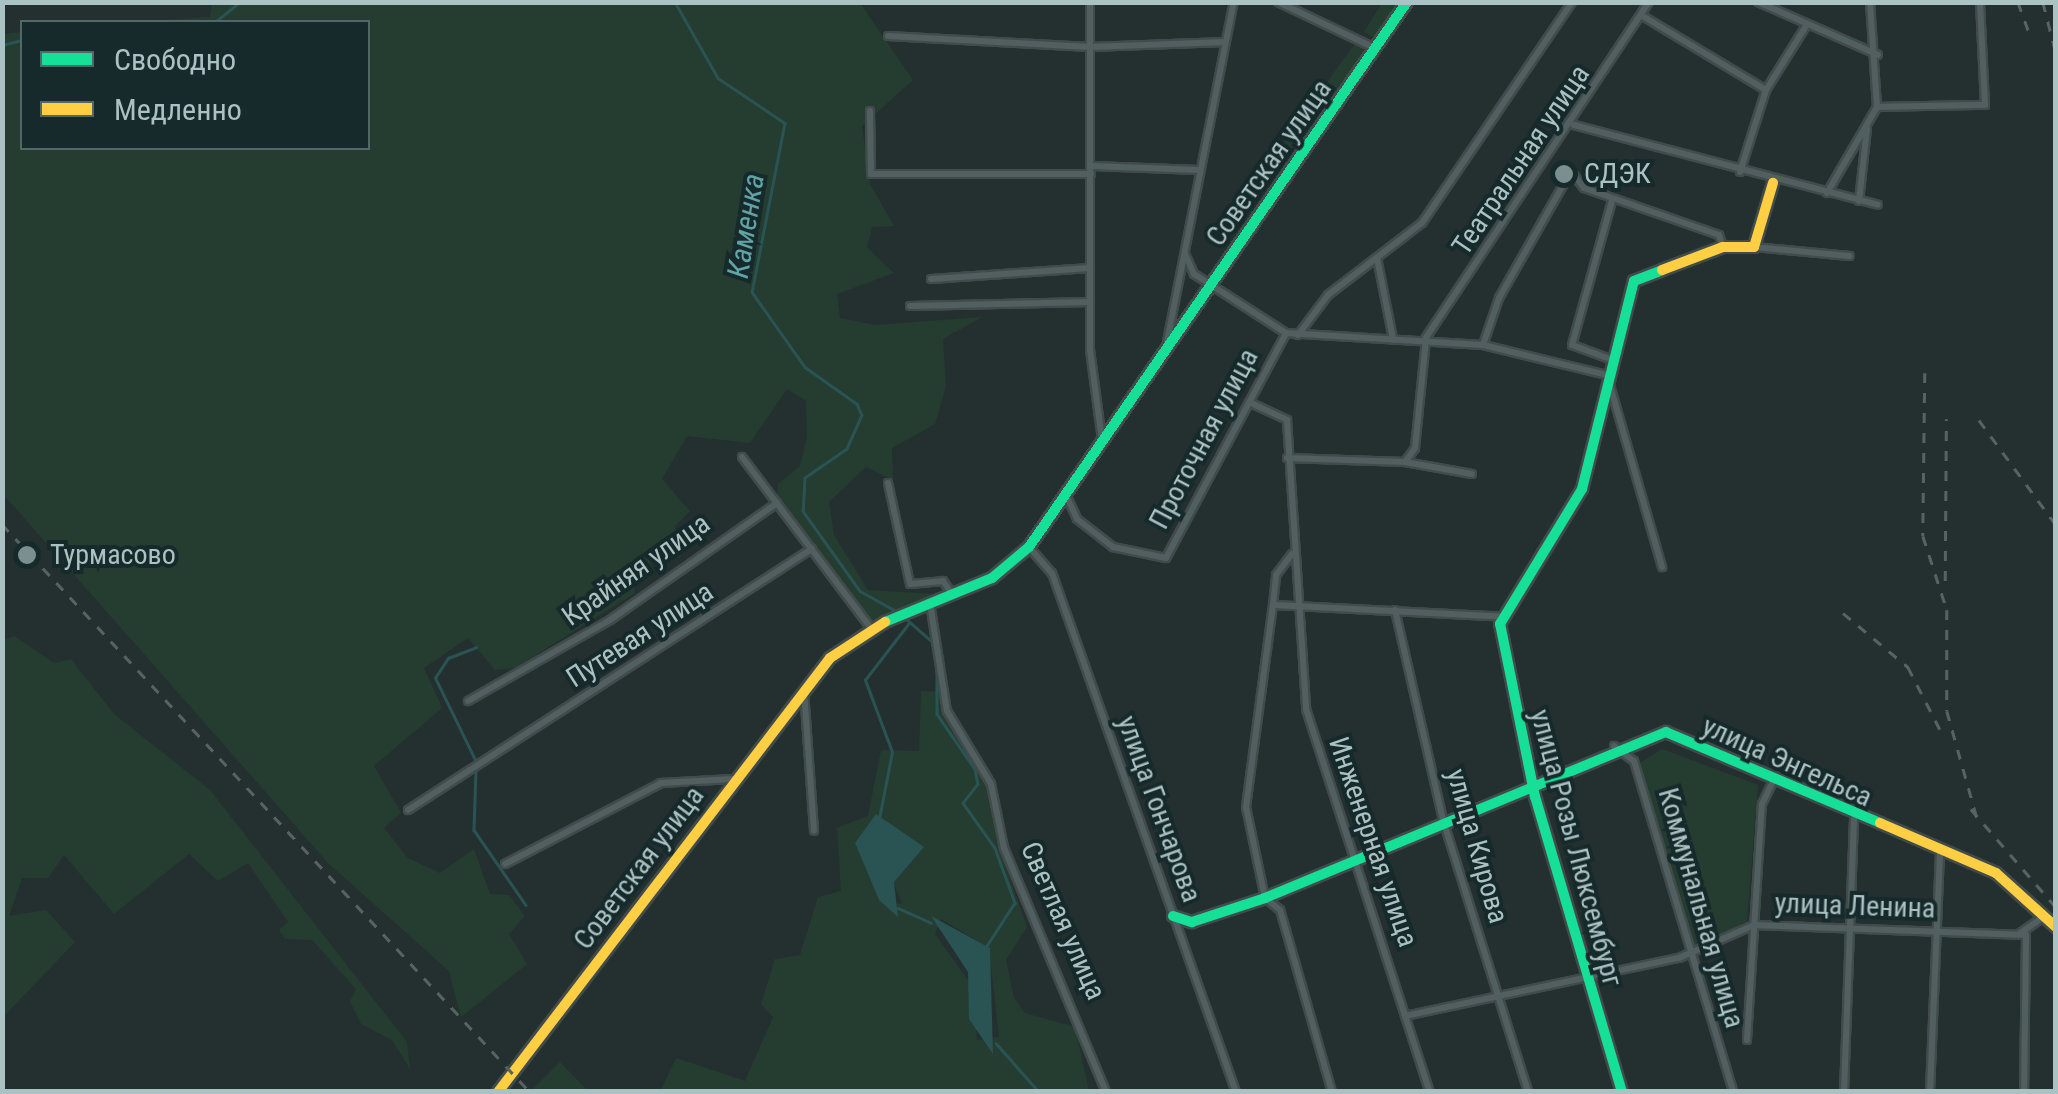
<!DOCTYPE html>
<meta charset="utf-8">
<style>
body{margin:0}
#map{position:relative;width:2058px;height:1094px;overflow:hidden;background:#243030;font-family:"Roboto Condensed",sans-serif}
div>[style]{position:absolute}
[style*='--x']{left:calc(var(--x)*1px);top:calc(var(--y)*1px);width:calc(var(--w)*1px);rotate:calc(var(--a)*1deg)}
.green>*{inset:0;background:#253c31}
.water>*{inset:0;background:#2a5354}
.stream>*{height:2.5px;margin:-1.25px;padding:0 1.25px;transform-origin:1.25px;border-radius:1.25px;background:#2a5354}
.roads{filter:drop-shadow(2px 0 #424b4b) drop-shadow(-2px 0 #424b4b) drop-shadow(0 2px #424b4b) drop-shadow(0 -2px #424b4b)}
.street>*{height:6px;margin:-3px;padding:0 3px;transform-origin:3px;border-radius:3px;background:#525f60}
.fast>*{height:10px;margin:-5px;padding:0 5px;transform-origin:5px;border-radius:5px;background:#16e098}
.slow>*{height:10px;margin:-5px;padding:0 5px;transform-origin:5px;border-radius:5px;background:#ffcf43}
.rail>*{height:2.5px;margin-top:-1.25px;transform-origin:0;background:repeating-linear-gradient(90deg,#576262 0 10px,transparent 0 20px)}
.dots>*{width:28px;height:28px;translate:-50% -50%;box-sizing:border-box;border:5px solid #172a2b;border-radius:50%}
span{translate:-50% -50%;white-space:nowrap;text-align:center;line-height:1.15;-webkit-text-stroke:8px #172a2b;paint-order:stroke}
.street-label{font-size:28px;color:#abc2c4}
.poi-label{font-size:28px;color:#abc2c4}
.left{translate:0 -50%;text-align:left}
.water-label{font-size:30px;color:#61a3a6;font-style:italic}
.frame{position:absolute;inset:0;border:5px solid #abc2c4;pointer-events:none}
.legend{position:absolute;left:20px;top:20px;width:350px;height:130px;box-sizing:border-box;background:#172a2b;border:2px solid #526768;margin:0;padding:12px 18px;list-style:none;font-size:30px;color:#abc2c4}
.legend li{display:flex;align-items:center;gap:20px;height:50px}
.legend b{width:50px;border:2px solid #526768}
</style>
<div id="map">
<div class="green">
<div style="clip-path:polygon(212px 3px,860px 3px,913px 80px,862px 126px,870px 184px,894px 226px,872px 227px,867px 247px,894px 273px,837px 294px,840px 318px,875px 325px,982px 317px,943px 339px,946px 386px,935px 424px,892px 448px,893px 480px,866px 467px,829px 502px,834px 535px,868px 590px,953px 595px,871px 628px,777px 503px,778px 484px,800px 466px,807px 438px,806px 401px,787px 389px,750px 443px,687px 436px,662px 479px,690px 511px,675px 526px,681px 557px,653px 560px,634px 580px,635px 593px,515px 668px,495px 670px,468px 638px,424px 668px,442px 708px,374px 766px,401px 813px,384px 828px,408px 858px,440px 873px,474px 849px,490px 894px,509px 895px,525px 916px,509px 934px,527px 964px,461px 1017px,449px 971px,328px 863px,3px 494px,3px 34px,22px 32px,22px 148px,368px 148px,368px 22px,138px 22px,210px 17px)"></div>
<div style="clip-path:polygon(1382px 3px,1400px 3px,1376px 39px,1364px 32px)"></div>
<div style="clip-path:polygon(1356px 42px,1366px 51px,1242px 214px,1245px 196px)"></div>
<div style="clip-path:polygon(14px 636px,54px 663px,71px 659px,114px 714px,210px 790px,407px 1042px,410px 1069px,392px 1040px,361px 1024px,350px 1001px,356px 989px,312px 940px,285px 939px,279px 930px,288px 922px,248px 863px,218px 881px,189px 854px,114px 914px,64px 855px,48px 878px,22px 878px,9px 916px,46px 910px,75px 942px,3px 1017px,2px 641px)"></div>
<div style="clip-path:polygon(evenodd,921px 691px,940px 692px,1002px 815px,1002px 856px,1027px 927px,1006px 960px,1014px 998px,1025px 1013px,1075px 1027px,1089px 1091px,660px 1092px,676px 1058px,745px 1081px,773px 1017px,761px 1004px,775px 959px,800px 955px,818px 897px,841px 891px,837px 828px,868px 816px,881px 750px,919px 751px,921px 691px,884px 819px,908px 839px,894px 883px,902px 904px,879px 900px,855px 843px,884px 819px,921px 691px,941px 919px,989px 948px,999px 1037px,977px 1040px,973px 987px,935px 934px,941px 919px)"></div>
<div style="clip-path:polygon(1662px 749px,1758px 785px,1747px 921px,1705px 945px,1690px 947px,1638px 764px)"></div>
<div style="clip-path:polygon(560px 1062px,584px 1087px,593px 1091px,531px 1091px)"></div>
</div>
<div class="water">
<div style="clip-path:polygon(876px 814px,924px 847px,894px 882px,898px 917px,879px 900px,855px 843px)"></div>
<div style="clip-path:polygon(931px 916px,990px 948px,993px 1054px,969px 1019px,968px 972px)"></div>
</div>
<div class="stream">
<div style="--x:675;--y:2;--w:87;--a:60.5"></div>
<div style="--x:718;--y:78;--w:81;--a:33.9"></div>
<div style="--x:785;--y:123;--w:172;--a:101"></div>
<div style="--x:752;--y:292;--w:92;--a:54.8"></div>
<div style="--x:805;--y:367;--w:64;--a:35.4"></div>
<div style="--x:857;--y:404;--w:12;--a:66"></div>
<div style="--x:862;--y:415;--w:37;--a:114"></div>
<div style="--x:847;--y:449;--w:51;--a:145.4"></div>
<div style="--x:805;--y:478;--w:33;--a:93"></div>
<div style="--x:803;--y:511;--w:98;--a:54.5"></div>
<div style="--x:860;--y:591;--w:43;--a:28.9"></div>
<div style="--x:215;--y:22;--w:32;--a:-39"></div>
<div style="--x:2;--y:45;--w:21;--a:-14"></div>
<div style="--x:904;--y:617;--w:37;--a:41"></div>
<div style="--x:937;--y:663;--w:51;--a:90"></div>
<div style="--x:937;--y:714;--w:67;--a:55.4"></div>
<div style="--x:975;--y:769;--w:15;--a:79"></div>
<div style="--x:978;--y:784;--w:24;--a:128"></div>
<div style="--x:963;--y:803;--w:55;--a:54.6"></div>
<div style="--x:995;--y:848;--w:59;--a:70"></div>
<div style="--x:1015;--y:903;--w:51;--a:123.1"></div>
<div style="--x:476;--y:762;--w:93;--a:-116"></div>
<div style="--x:435;--y:678;--w:24;--a:-57"></div>
<div style="--x:448;--y:658;--w:30;--a:-21"></div>
<div style="--x:476;--y:770;--w:60;--a:91.9"></div>
<div style="--x:474;--y:830;--w:91;--a:55.3"></div>
<div style="--x:879;--y:819;--w:68;--a:-79"></div>
<div style="--x:892;--y:752;--w:77;--a:-110.6"></div>
<div style="--x:865;--y:680;--w:72;--a:-52.3"></div>
<div style="--x:898;--y:908;--w:36;--a:24"></div>
<div style="--x:996;--y:1043;--w:65;--a:48.7"></div>
</div>
<div class="roads">
<div class="street">
<div style="--x:1090;--y:2;--w:348;--a:90"></div>
<div style="--x:1090;--y:350;--w:91;--a:82.4"></div>
<div style="--x:1278;--y:2;--w:107;--a:25.4"></div>
<div style="--x:1758;--y:2;--w:131;--a:23.8"></div>
<div style="--x:1641;--y:15;--w:146;--a:31"></div>
<div style="--x:888;--y:36;--w:202;--a:3.1"></div>
<div style="--x:1090;--y:47;--w:135;--a:-2.1"></div>
<div style="--x:1877;--y:107;--w:108;--a:-1.1"></div>
<div style="--x:1985;--y:105;--w:103;--a:-92.8"></div>
<div style="--x:870;--y:111;--w:63;--a:89.1"></div>
<div style="--x:871;--y:174;--w:220;--a:0"></div>
<div style="--x:1574;--y:125;--w:314;--a:14.7"></div>
<div style="--x:1092;--y:166;--w:107;--a:2.1"></div>
<div style="--x:1740;--y:172;--w:86;--a:-72.4"></div>
<div style="--x:1766;--y:90;--w:75;--a:-58"></div>
<div style="--x:1827;--y:193;--w:99;--a:-59.8"></div>
<div style="--x:1877;--y:107;--w:105;--a:-93.8"></div>
<div style="--x:1859;--y:201;--w:73;--a:-83.7"></div>
<div style="--x:1754;--y:247;--w:96;--a:5.4"></div>
<div style="--x:1185;--y:254;--w:22;--a:66"></div>
<div style="--x:1194;--y:274;--w:109;--a:32.7"></div>
<div style="--x:1286;--y:333;--w:197;--a:3.5"></div>
<div style="--x:1483;--y:345;--w:128;--a:13.6"></div>
<div style="--x:1607;--y:375;--w:200;--a:74"></div>
<div style="--x:1377;--y:258;--w:83;--a:78.8"></div>
<div style="--x:931;--y:279;--w:159;--a:-4"></div>
<div style="--x:910;--y:306;--w:180;--a:-1.3"></div>
<div style="--x:1298;--y:335;--w:50;--a:-53.1"></div>
<div style="--x:1328;--y:295;--w:118;--a:-37.5"></div>
<div style="--x:1422;--y:223;--w:267;--a:-55.8"></div>
<div style="--x:1425;--y:339;--w:405;--a:-56.4"></div>
<div style="--x:1167;--y:342;--w:347;--a:-78.9"></div>
<div style="--x:1483;--y:345;--w:50;--a:-71.2"></div>
<div style="--x:1499;--y:298;--w:146;--a:-60.4"></div>
<div style="--x:1571;--y:171;--w:21;--a:53"></div>
<div style="--x:1584;--y:188;--w:143;--a:19.2"></div>
<div style="--x:1719;--y:235;--w:13;--a:72"></div>
<div style="--x:1610;--y:359;--w:40;--a:-159.8"></div>
<div style="--x:1572;--y:345;--w:149;--a:-74.5"></div>
<div style="--x:1251;--y:403;--w:40;--a:25"></div>
<div style="--x:1287;--y:420;--w:290;--a:86.2"></div>
<div style="--x:1306;--y:709;--w:403;--a:72.1"></div>
<div style="--x:742;--y:457;--w:214;--a:53"></div>
<div style="--x:1287;--y:458;--w:118;--a:1.9"></div>
<div style="--x:1405;--y:462;--w:17;--a:-54"></div>
<div style="--x:1415;--y:448;--w:109;--a:-84.2"></div>
<div style="--x:1405;--y:462;--w:68;--a:10.2"></div>
<div style="--x:888;--y:483;--w:103;--a:77.7"></div>
<div style="--x:910;--y:584;--w:33;--a:-5"></div>
<div style="--x:943;--y:581;--w:16;--a:55"></div>
<div style="--x:1066;--y:495;--w:26;--a:65"></div>
<div style="--x:1077;--y:519;--w:46;--a:37.9"></div>
<div style="--x:1113;--y:547;--w:54;--a:11.7"></div>
<div style="--x:1166;--y:558;--w:255;--a:-61.9"></div>
<div style="--x:1029;--y:547;--w:35;--a:49"></div>
<div style="--x:1052;--y:573;--w:551;--a:70.48"></div>
<div style="--x:930;--y:603;--w:109;--a:81.1"></div>
<div style="--x:947;--y:711;--w:85;--a:58.9"></div>
<div style="--x:991;--y:784;--w:65;--a:78.5"></div>
<div style="--x:1004;--y:848;--w:264;--a:67.3"></div>
<div style="--x:1273;--y:605;--w:30;--a:-84"></div>
<div style="--x:1276;--y:575;--w:26;--a:-53"></div>
<div style="--x:1395;--y:610;--w:215;--a:77.1"></div>
<div style="--x:1443;--y:820;--w:285;--a:72.6"></div>
<div style="--x:804;--y:691;--w:140;--a:85.9"></div>
<div style="--x:468;--y:701;--w:163;--a:-29.7"></div>
<div style="--x:610;--y:620;--w:204;--a:-35"></div>
<div style="--x:1614;--y:746;--w:25;--a:37"></div>
<div style="--x:1634;--y:761;--w:345;--a:73.3"></div>
<div style="--x:408;--y:810;--w:481;--a:-32.9"></div>
<div style="--x:505;--y:864;--w:176;--a:-27.4"></div>
<div style="--x:661;--y:783;--w:72;--a:-3.2"></div>
<div style="--x:2019;--y:934;--w:32;--a:-35"></div>
<div style="--x:1405;--y:1016;--w:280;--a:-12"></div>
<div style="--x:1679;--y:958;--w:82;--a:-23.7"></div>
<div style="--x:1754;--y:925;--w:272;--a:2.1"></div>
<div style="--x:2026;--y:935;--w:157;--a:90.7"></div>
<div style="--x:1747;--y:1040;--w:236;--a:-86.4"></div>
<div style="--x:1762;--y:804;--w:25;--a:-64"></div>
<div style="--x:1332;--y:1092;--w:189;--a:-105.9"></div>
<div style="--x:1280;--y:910;--w:19;--a:-141"></div>
<div style="--x:1265;--y:898;--w:93;--a:-101.8"></div>
<div style="--x:1246;--y:807;--w:204;--a:-82.4"></div>
<div style="--x:1273;--y:605;--w:233;--a:2.9"></div>
<div style="--x:1844;--y:1092;--w:274;--a:-87.9"></div>
<div style="--x:1930;--y:1092;--w:240;--a:-87.6"></div>
</div>
<div class="fast">
<div style="--x:885;--y:622;--w:116;--a:-22.4"></div>
<div style="--x:992;--y:578;--w:48;--a:-40"></div>
<div style="--x:1029;--y:547;--w:663;--a:-55.26"></div>
<div style="--x:1173;--y:916;--w:20;--a:18"></div>
<div style="--x:1192;--y:922;--w:77;--a:-18.2"></div>
<div style="--x:1265;--y:898;--w:434;--a:-22.5"></div>
<div style="--x:1666;--y:732;--w:233;--a:23"></div>
<div style="--x:1622;--y:1092;--w:308;--a:-106.4"></div>
<div style="--x:1535;--y:797;--w:177;--a:-101.4"></div>
<div style="--x:1500;--y:624;--w:158;--a:-58.7"></div>
<div style="--x:1582;--y:489;--w:214;--a:-76"></div>
<div style="--x:1634;--y:281;--w:30;--a:-21"></div>
</div>
<div class="slow">
<div style="--x:1662;--y:270;--w:65;--a:-20.7"></div>
<div style="--x:1723;--y:247;--w:31;--a:0"></div>
<div style="--x:1754;--y:247;--w:67;--a:-73.5"></div>
<div style="--x:1880;--y:823;--w:126;--a:23.3"></div>
<div style="--x:1996;--y:873;--w:81;--a:42"></div>
<div style="--x:498;--y:1092;--w:546;--a:-52.58"></div>
<div style="--x:830;--y:658;--w:66;--a:-33.2"></div>
</div>
</div>
<div class="rail">
<div style="--x:2018;--y:2;--w:37;--a:70"></div>
<div style="--x:2043;--y:2;--w:53;--a:75.7"></div>
<div style="--x:1925;--y:373;--w:163;--a:90.7"></div>
<div style="--x:1923;--y:536;--w:78;--a:72"></div>
<div style="--x:1947;--y:610;--w:101;--a:90"></div>
<div style="--x:1947;--y:711;--w:114;--a:74.3"></div>
<div style="--x:1979;--y:420;--w:130;--a:53.7"></div>
<div style="--x:2;--y:524;--w:776;--a:47.09"></div>
<div style="--x:1945;--y:581;--w:162;--a:-89.6"></div>
<div style="--x:1843;--y:613;--w:85;--a:39.7"></div>
<div style="--x:1908;--y:667;--w:76;--a:62.8"></div>
<div style="--x:1971;--y:809;--w:130;--a:49.1"></div>
</div>
<div class="dots">
<div style="left:1564px;top:174px;background:#7c8f90"></div>
<div style="left:27px;top:555px;background:#7c8f90"></div>
</div>
<div class="street-label">
<span style="left:1521px;top:160px;rotate:-56deg">Театральная улица</span>
<span style="left:1269px;top:163px;rotate:-55deg">Советская улица</span>
<span style="left:1204px;top:439px;rotate:-62deg">Проточная улица</span>
<span style="left:636px;top:570px;rotate:-35deg">Крайняя улица</span>
<span style="left:640px;top:635px;rotate:-33deg">Путевая улица</span>
<span style="left:1787px;top:762px;rotate:24deg">улица Энгельса</span>
<span style="left:1159px;top:809px;rotate:70deg">улица Гончарова</span>
<span style="left:1373px;top:842px;rotate:71deg">Инженерная улица</span>
<span style="left:1477px;top:846px;rotate:74deg">улица Кирова</span>
<span style="left:1576px;top:848px;rotate:75deg">улица Розы Люксембург</span>
<span style="left:639px;top:868px;rotate:-53deg">Советская улица</span>
<span style="left:1855px;top:906px;rotate:2deg">улица Ленина</span>
<span style="left:1701px;top:908px;rotate:74deg">Коммунальная улица</span>
<span style="left:1063px;top:921px;rotate:66deg">Светлая улица</span>
</div>
<div class="poi-label">
<span class="left" style="left:1584px;top:174px">СДЭК</span>
<span class="left" style="left:50px;top:555px">Турмасово</span>
</div>
<div class="water-label">
<span style="left:746px;top:226px;rotate:-81deg">Каменка</span>
</div>
<div class="frame"></div>
<ul class="legend">
<li><b style="height:12px;background:#16e098"></b>Свободно</li>
<li><b style="height:12px;background:#ffcf43"></b>Медленно</li>
</ul>
</div>
